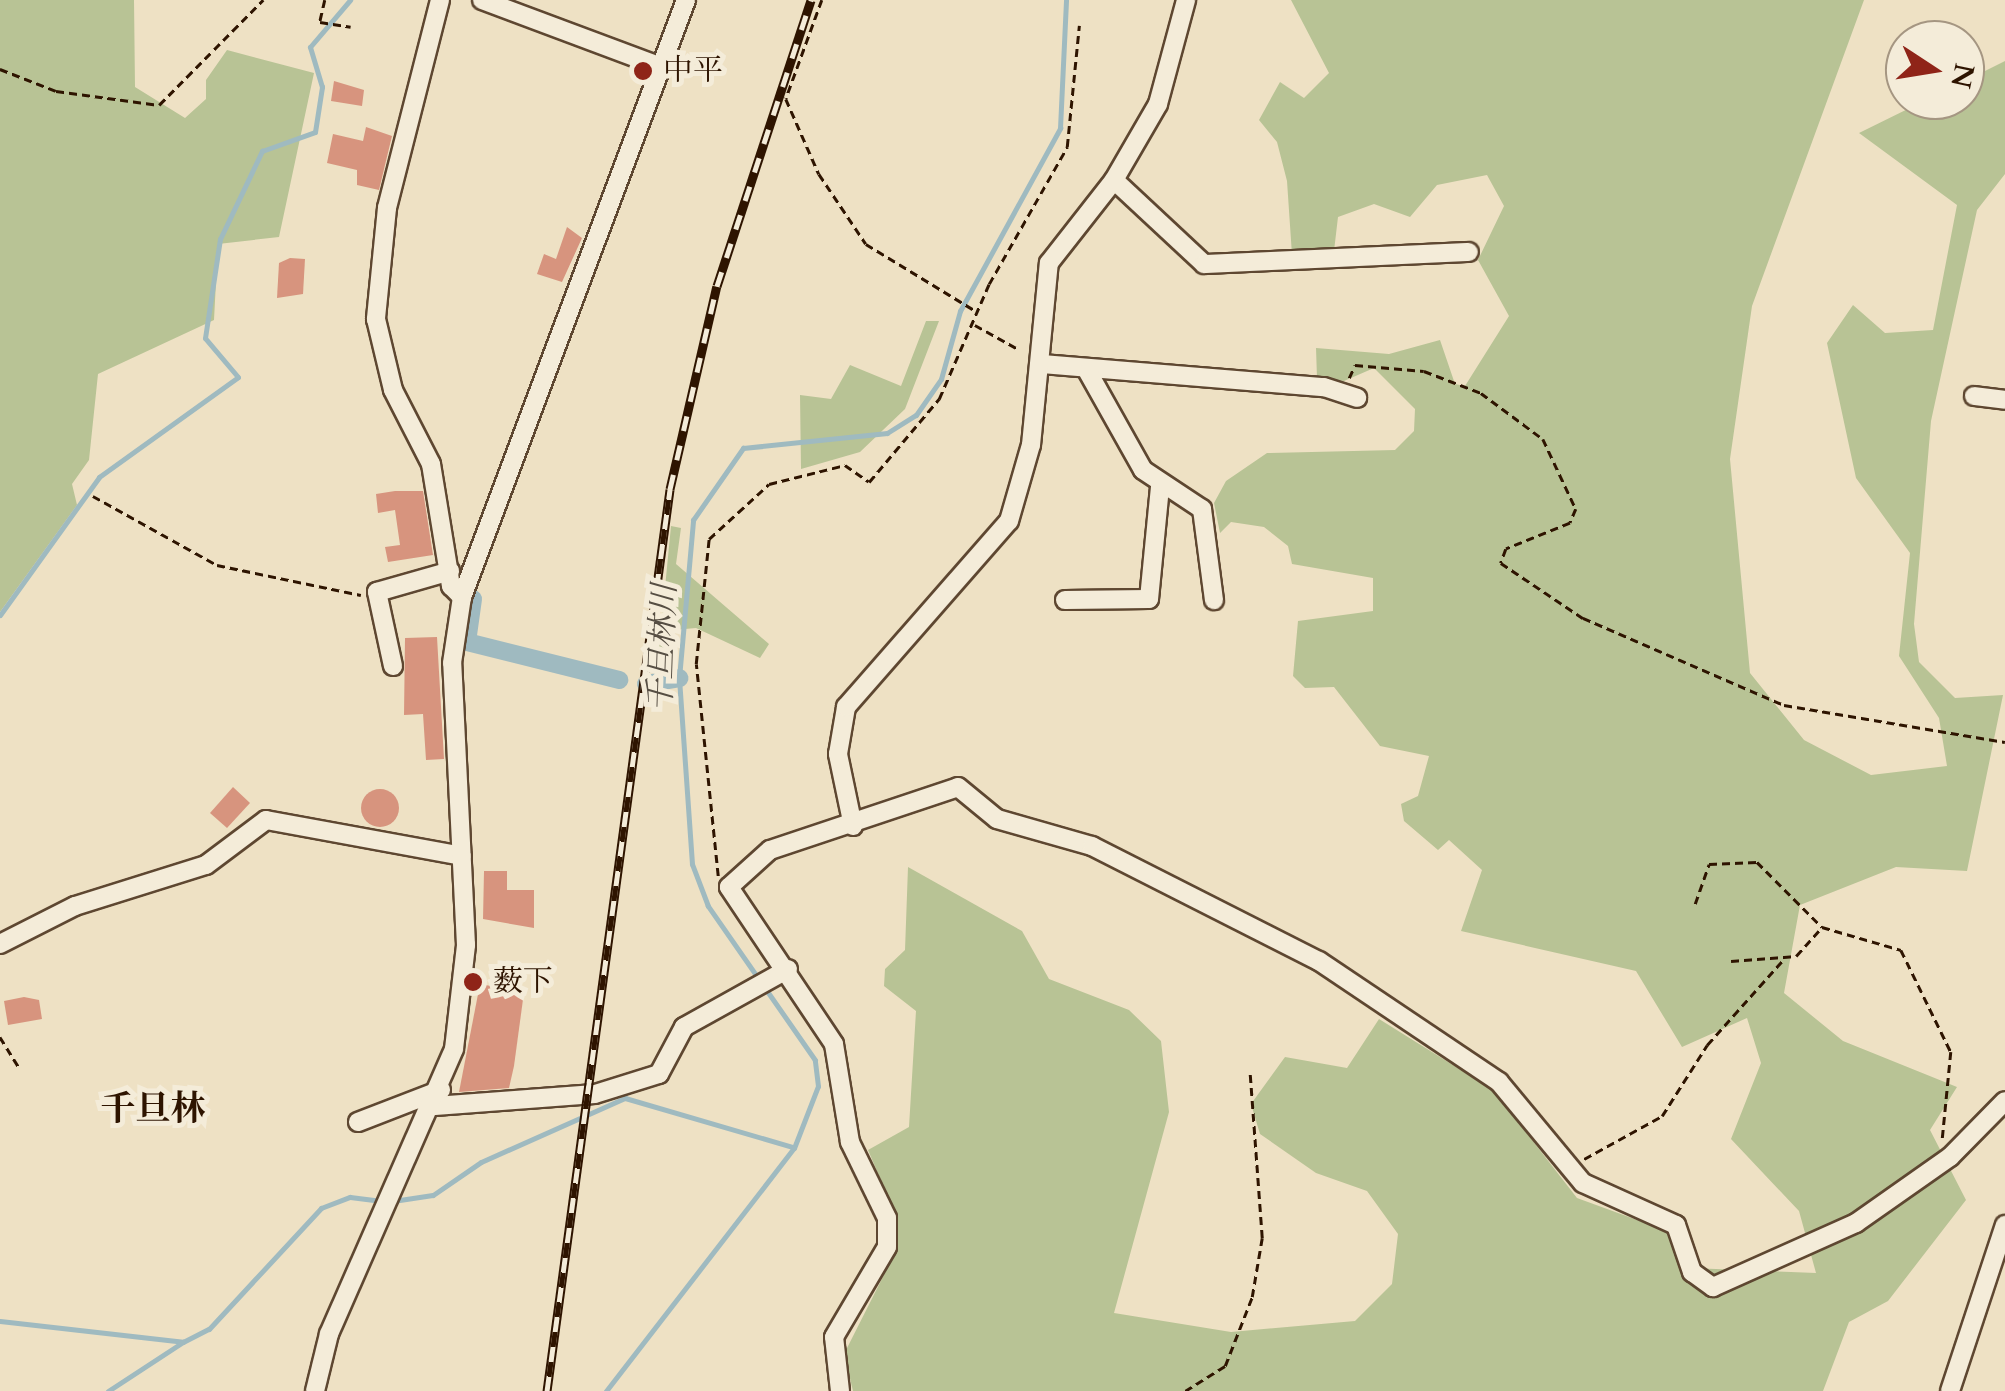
<!DOCTYPE html>
<meta charset="utf-8">
<style>
body{margin:0}
#map{position:relative;width:2005px;height:1391px;overflow:hidden;background:#eee1c4;font-family:Cardo,"Noto Serif JP",serif}
div>[style]{position:absolute}
[style*='--x']{left:calc(var(--x)*1px);top:calc(var(--y)*1px);width:calc(var(--w)*1px);rotate:calc(var(--a)*1deg)}
.green>*{inset:0;background:#b8c395}
.stream>*{height:5px;margin:-2.5px;padding:0 2.5px;transform-origin:2.5px;border-radius:2.5px;background:#9fbac0}
.canal>*{height:18px;margin:-9px;padding:0 9px;transform-origin:9px;border-radius:9px;background:#9fbac0}
.building>*{inset:0;background:#d7947e}
.round{border-radius:50%}
.path>*{height:2.5px;margin-top:-1.25px;transform-origin:0;background:repeating-linear-gradient(90deg,#2e1400 0 8px,transparent 0 13px)}
.roads{filter:drop-shadow(2px 0 #5e4731) drop-shadow(-2px 0 #5e4731) drop-shadow(0 2px #5e4731) drop-shadow(0 -2px #5e4731)}
.minor>*{height:18px;margin:-9px;padding:0 9px;transform-origin:9px;border-radius:9px;background:#f4ecd9}
.rail>*{height:9px;margin-top:-4.5px;transform-origin:0;background:repeating-linear-gradient(90deg,#f4ecd9 0 15px,#2e1400 0 30px);box-sizing:border-box;border-block:2px solid #2e1400}
.dots>*{width:28px;height:28px;translate:-50% -50%;box-sizing:border-box;border:5px solid #f4ecd9;border-radius:50%}
span{translate:-50% -50%;white-space:nowrap;text-align:center;line-height:1.15;-webkit-text-stroke:10px #f4ecd9;paint-order:stroke}
.poi-label{font-size:30px;color:#2e1400}
.left{translate:0 -50%;text-align:left}
.water-label{font-size:32px;color:#564e43;font-style:italic}
.quarter-label{font-size:35px;color:#2e1400;font-weight:700}
.north{position:absolute;left:1885px;top:20px;width:100px;height:100px;box-sizing:border-box;background:#f4ecd9;border:2px solid #a59682;border-radius:50%;rotate:102deg;font-size:28px;font-weight:700;line-height:40px;text-align:center;color:#2e1400}
.north::after{content:'';display:block;margin:auto;width:35px;height:45px;background:#8f2418;clip-path:polygon(50% 0,100% 100%,50% 72%,0 100%)}
</style>
<div id="map">
<div class="green">
<div style="clip-path:polygon(0 0,134px 0,135px 87px,185px 118px,206px 99px,206px 80px,227px 50px,314px 73px,279px 237px,218px 244px,214px 320px,98px 374px,89px 460px,72px 484px,77px 505px,0 612px)"></div>
<div style="clip-path:polygon(1291px 0,1864px 0,1752px 306px,1730px 459px,1750px 673px,1804px 740px,1871px 775px,1947px 766px,1939px 718px,1899px 656px,1910px 553px,1856px 478px,1827px 343px,1853px 305px,1885px 333px,1933px 330px,1957px 205px,1859px 133px,1926px 100px,1965px 100px,1965px 81px,2005px 61px,2005px 174px,1977px 210px,1931px 421px,1914px 624px,1919px 662px,1955px 698px,2003px 695px,1967px 871px,1896px 867px,1800px 905px,1784px 993px,1843px 1041px,1957px 1087px,1930px 1130px,1966px 1200px,1888px 1301px,1849px 1322px,1823px 1391px,853px 1391px,844px 1354px,894px 1255px,895px 1213px,868px 1150px,909px 1127px,916px 1011px,884px 986px,885px 969px,905px 950px,908px 867px,1022px 931px,1049px 979px,1129px 1010px,1161px 1041px,1169px 1112px,1114px 1313px,1231px 1332px,1355px 1321px,1392px 1284px,1398px 1234px,1367px 1191px,1316px 1173px,1260px 1134px,1251px 1104px,1285px 1057px,1347px 1068px,1379px 1019px,1493px 1090px,1577px 1198px,1670px 1232px,1690px 1268px,1816px 1273px,1799px 1211px,1731px 1139px,1761px 1063px,1747px 1018px,1682px 1047px,1636px 971px,1461px 931px,1482px 870px,1449px 840px,1438px 850px,1404px 821px,1401px 804px,1418px 796px,1429px 756px,1380px 746px,1334px 687px,1305px 688px,1293px 676px,1298px 621px,1373px 611px,1373px 578px,1292px 564px,1288px 546px,1264px 527px,1231px 522px,1220px 533px,1214px 503px,1226px 481px,1267px 453px,1395px 450px,1414px 431px,1415px 409px,1374px 368px,1344px 381px,1317px 378px,1316px 348px,1389px 354px,1440px 340px,1455px 384px,1465px 386px,1509px 316px,1478px 260px,1504px 206px,1487px 175px,1437px 185px,1410px 217px,1374px 204px,1338px 217px,1334px 251px,1292px 255px,1287px 181px,1277px 142px,1259px 120px,1280px 82px,1304px 98px,1329px 73px)"></div>
<div style="clip-path:polygon(926px 321px,939px 321px,905px 409px,860px 452px,801px 469px,800px 395px,831px 399px,850px 365px,901px 386px)"></div>
<div style="clip-path:polygon(671px 526px,681px 528px,676px 564px,769px 644px,760px 658px,696px 628px,674px 630px,671px 669px,657px 670px)"></div>
</div>
<div class="stream">
<div style="--x:0;--y:615;--w:170;--a:-54.3"></div>
<div style="--x:99;--y:477;--w:171;--a:-35.7"></div>
<div style="--x:238;--y:377;--w:51;--a:-130.2"></div>
<div style="--x:205;--y:338;--w:100;--a:-81.4"></div>
<div style="--x:220;--y:239;--w:98;--a:-64.5"></div>
<div style="--x:262;--y:151;--w:56;--a:-19.7"></div>
<div style="--x:315;--y:132;--w:46;--a:-81.2"></div>
<div style="--x:322;--y:87;--w:42;--a:-106.7"></div>
<div style="--x:310;--y:47;--w:62;--a:-49.6"></div>
<div style="--x:393;--y:1201;--w:40;--a:-8.5"></div>
<div style="--x:433;--y:1195;--w:58;--a:-34.5"></div>
<div style="--x:481;--y:1162;--w:158;--a:-24"></div>
<div style="--x:625;--y:1098;--w:175;--a:16.3"></div>
<div style="--x:0;--y:1321;--w:184;--a:6.5"></div>
<div style="--x:183;--y:1342;--w:29;--a:-27"></div>
<div style="--x:209;--y:1329;--w:165;--a:-47.2"></div>
<div style="--x:321;--y:1208;--w:31;--a:-21"></div>
<div style="--x:350;--y:1197;--w:32;--a:7"></div>
<div style="--x:108;--y:1391;--w:90;--a:-33.2"></div>
<div style="--x:606;--y:1391;--w:307;--a:-52.3"></div>
<div style="--x:794;--y:1148;--w:66;--a:-68.8"></div>
<div style="--x:818;--y:1086;--w:26;--a:-97"></div>
<div style="--x:815;--y:1060;--w:188;--a:-124.8"></div>
<div style="--x:708;--y:906;--w:45;--a:-110.9"></div>
<div style="--x:692;--y:864;--w:186;--a:-94"></div>
<div style="--x:679;--y:678;--w:159;--a:-84.9"></div>
<div style="--x:693;--y:520;--w:88;--a:-55.2"></div>
<div style="--x:743;--y:448;--w:145;--a:-5.9"></div>
<div style="--x:887;--y:433;--w:34;--a:-32"></div>
<div style="--x:916;--y:415;--w:44;--a:-55.2"></div>
<div style="--x:941;--y:379;--w:71;--a:-74.4"></div>
<div style="--x:960;--y:311;--w:209;--a:-61.3"></div>
<div style="--x:1060;--y:128;--w:128;--a:-87.3"></div>
</div>
<div class="canal">
<div style="--x:473;--y:599;--w:43;--a:97.9"></div>
<div style="--x:467;--y:642;--w:157;--a:14"></div>
<div style="--x:646;--y:684;--w:34;--a:-10"></div>
</div>
<div class="building">
<div style="clip-path:polygon(334px 81px,364px 90px,362px 106px,331px 101px)"></div>
<div style="clip-path:polygon(366px 127px,392px 136px,379px 190px,357px 185px,357px 170px,327px 163px,333px 134px,363px 141px)"></div>
<div style="clip-path:polygon(567px 227px,582px 238px,562px 282px,537px 274px,544px 254px,556px 259px)"></div>
<div style="clip-path:polygon(290px 258px,305px 259px,303px 294px,277px 298px,279px 263px)"></div>
<div style="clip-path:polygon(395px 491px,423px 491px,433px 555px,388px 562px,385px 547px,400px 545px,395px 510px,378px 513px,376px 494px)"></div>
<div style="clip-path:polygon(437px 637px,444px 759px,426px 760px,423px 714px,404px 715px,405px 638px)"></div>
<div style="clip-path:polygon(233px 787px,250px 803px,227px 828px,210px 813px)"></div>
<div class="round" style="left:361px;top:789px;width:38px;height:38px"></div>
<div style="clip-path:polygon(484px 871px,507px 871px,507px 890px,534px 890px,534px 928px,483px 919px)"></div>
<div style="clip-path:polygon(480px 984px,524px 992px,514px 1066px,509px 1088px,459px 1092px)"></div>
<div style="clip-path:polygon(24px 997px,39px 1000px,42px 1019px,8px 1025px,4px 1001px)"></div>
</div>
<div class="path">
<div style="--x:325;--y:0;--w:23;--a:103"></div>
<div style="--x:320;--y:22;--w:31;--a:9"></div>
<div style="--x:822;--y:0;--w:105;--a:110"></div>
<div style="--x:786;--y:99;--w:82;--a:66.3"></div>
<div style="--x:819;--y:174;--w:84;--a:56.1"></div>
<div style="--x:866;--y:244;--w:127;--a:31.4"></div>
<div style="--x:0;--y:69;--w:60;--a:21.4"></div>
<div style="--x:56;--y:91;--w:104;--a:7.7"></div>
<div style="--x:159;--y:105;--w:148;--a:-45.3"></div>
<div style="--x:975;--y:325;--w:51;--a:29.1"></div>
<div style="--x:1349;--y:378;--w:14;--a:-65"></div>
<div style="--x:1355;--y:365;--w:69;--a:5"></div>
<div style="--x:1424;--y:371;--w:61;--a:21.1"></div>
<div style="--x:1481;--y:393;--w:77;--a:36.6"></div>
<div style="--x:1543;--y:439;--w:77;--a:64.8"></div>
<div style="--x:1576;--y:509;--w:15;--a:113"></div>
<div style="--x:1570;--y:523;--w:69;--a:157.9"></div>
<div style="--x:1506;--y:549;--w:15;--a:110"></div>
<div style="--x:1501;--y:563;--w:99;--a:33.9"></div>
<div style="--x:1583;--y:618;--w:219;--a:23.4"></div>
<div style="--x:1784;--y:705;--w:224;--a:9.5"></div>
<div style="--x:93;--y:496;--w:142;--a:29.1"></div>
<div style="--x:217;--y:565;--w:147;--a:11.8"></div>
<div style="--x:718;--y:876;--w:213;--a:-95.9"></div>
<div style="--x:696;--y:664;--w:126;--a:-84.1"></div>
<div style="--x:709;--y:539;--w:81;--a:-42.5"></div>
<div style="--x:769;--y:484;--w:78;--a:-14"></div>
<div style="--x:845;--y:465;--w:29;--a:35"></div>
<div style="--x:869;--y:482;--w:109;--a:-49.9"></div>
<div style="--x:939;--y:399;--w:125;--a:-66.5"></div>
<div style="--x:989;--y:284;--w:158;--a:-60.3"></div>
<div style="--x:1067;--y:147;--w:122;--a:-84.3"></div>
<div style="--x:1695;--y:904;--w:42;--a:-70.7"></div>
<div style="--x:1709;--y:864;--w:48;--a:-2.4"></div>
<div style="--x:1757;--y:862;--w:92;--a:45"></div>
<div style="--x:1822;--y:927;--w:82;--a:16.2"></div>
<div style="--x:1901;--y:950;--w:114;--a:63.9"></div>
<div style="--x:1951;--y:1052;--w:91;--a:95.6"></div>
<div style="--x:1731;--y:961;--w:65;--a:-4.4"></div>
<div style="--x:1796;--y:956;--w:39;--a:-48"></div>
<div style="--x:0;--y:1037;--w:36;--a:58"></div>
<div style="--x:1584;--y:1159;--w:89;--a:-28.9"></div>
<div style="--x:1662;--y:1116;--w:84;--a:-57.6"></div>
<div style="--x:1707;--y:1045;--w:114;--a:-48.2"></div>
<div style="--x:1185;--y:1391;--w:47;--a:-32"></div>
<div style="--x:1225;--y:1366;--w:74;--a:-68.6"></div>
<div style="--x:1252;--y:1297;--w:60;--a:-80.4"></div>
<div style="--x:1262;--y:1238;--w:165;--a:-94.2"></div>
</div>
<div class="roads">
<div class="minor">
<div style="--x:440;--y:0;--w:215;--a:104.3"></div>
<div style="--x:387;--y:208;--w:112;--a:95.7"></div>
<div style="--x:376;--y:319;--w:73;--a:76.5"></div>
<div style="--x:393;--y:390;--w:83;--a:62.8"></div>
<div style="--x:431;--y:464;--w:124;--a:80.7"></div>
<div style="--x:451;--y:586;--w:16;--a:45"></div>
<div style="--x:482;--y:0;--w:191;--a:20.5"></div>
<div style="--x:1114;--y:180;--w:123;--a:43"></div>
<div style="--x:1204;--y:264;--w:265;--a:-2.6"></div>
<div style="--x:1042;--y:364;--w:283;--a:4.7"></div>
<div style="--x:1324;--y:387;--w:35;--a:18"></div>
<div style="--x:1088;--y:372;--w:112;--a:60.7"></div>
<div style="--x:1143;--y:470;--w:71;--a:33.5"></div>
<div style="--x:1202;--y:509;--w:92;--a:82.5"></div>
<div style="--x:1974;--y:396;--w:31;--a:7"></div>
<div style="--x:1065;--y:600;--w:84;--a:-0.7"></div>
<div style="--x:1149;--y:599;--w:114;--a:-84.4"></div>
<div style="--x:393;--y:666;--w:76;--a:-102.2"></div>
<div style="--x:377;--y:592;--w:76;--a:-16"></div>
<div style="--x:853;--y:826;--w:74;--a:-101.8"></div>
<div style="--x:838;--y:754;--w:48;--a:-80.3"></div>
<div style="--x:846;--y:707;--w:247;--a:-48.8"></div>
<div style="--x:1009;--y:521;--w:79;--a:-73.9"></div>
<div style="--x:1031;--y:445;--w:183;--a:-84.4"></div>
<div style="--x:1049;--y:263;--w:105;--a:-51.9"></div>
<div style="--x:1114;--y:180;--w:88;--a:-59.9"></div>
<div style="--x:1158;--y:104;--w:108;--a:-74.9"></div>
<div style="--x:0;--y:944;--w:84;--a:-26.9"></div>
<div style="--x:75;--y:906;--w:137;--a:-17.4"></div>
<div style="--x:206;--y:865;--w:75;--a:-36.9"></div>
<div style="--x:266;--y:820;--w:199;--a:10.4"></div>
<div style="--x:435;--y:1106;--w:160;--a:-4.3"></div>
<div style="--x:595;--y:1094;--w:67;--a:-17.4"></div>
<div style="--x:659;--y:1074;--w:53;--a:-62"></div>
<div style="--x:684;--y:1027;--w:119;--a:-29.1"></div>
<div style="--x:358;--y:1122;--w:89;--a:-21.1"></div>
<div style="--x:315;--y:1391;--w:59;--a:-76.2"></div>
<div style="--x:329;--y:1334;--w:311;--a:-66.3"></div>
<div style="--x:454;--y:1049;--w:105;--a:-83.4"></div>
<div style="--x:466;--y:945;--w:282;--a:-92.8"></div>
<div style="--x:452;--y:663;--w:67;--a:-81.4"></div>
<div style="--x:462;--y:597;--w:638;--a:-69.43"></div>
<div style="--x:840;--y:1391;--w:54;--a:-96.3"></div>
<div style="--x:834;--y:1337;--w:104;--a:-59.5"></div>
<div style="--x:887;--y:1247;--w:29;--a:-90"></div>
<div style="--x:887;--y:1218;--w:85;--a:-116"></div>
<div style="--x:850;--y:1142;--w:99;--a:-99.3"></div>
<div style="--x:834;--y:1044;--w:189;--a:-123.8"></div>
<div style="--x:729;--y:887;--w:55;--a:-42.1"></div>
<div style="--x:770;--y:850;--w:198;--a:-18.5"></div>
<div style="--x:958;--y:787;--w:50;--a:39.4"></div>
<div style="--x:997;--y:819;--w:99;--a:15.9"></div>
<div style="--x:1092;--y:846;--w:254;--a:26.9"></div>
<div style="--x:1319;--y:961;--w:217;--a:33.9"></div>
<div style="--x:1499;--y:1082;--w:131;--a:50.3"></div>
<div style="--x:1583;--y:1183;--w:102;--a:24.3"></div>
<div style="--x:1676;--y:1225;--w:50;--a:71.2"></div>
<div style="--x:1692;--y:1272;--w:26;--a:36"></div>
<div style="--x:1713;--y:1287;--w:157;--a:-24.1"></div>
<div style="--x:1856;--y:1223;--w:115;--a:-35.1"></div>
<div style="--x:1950;--y:1157;--w:78;--a:-45.5"></div>
<div style="--x:1950;--y:1391;--w:175;--a:-71.7"></div>
</div>
</div>
<div class="rail">
<div style="--x:547;--y:1391;--w:910;--a:-82.23"></div>
<div style="--x:670;--y:489;--w:208;--a:-77"></div>
<div style="--x:717;--y:286;--w:301;--a:-71.8"></div>
</div>
<div class="dots">
<div style="left:643px;top:71px;background:#8f2418"></div>
<div style="left:473px;top:982px;background:#8f2418"></div>
</div>
<div class="poi-label">
<span class="left" style="left:663px;top:71px">中平</span>
<span class="left" style="left:493px;top:982px">薮下</span>
</div>
<div class="water-label">
<span style="left:663px;top:648px;rotate:-88deg">千旦林川</span>
</div>
<div class="quarter-label">
<span style="left:153px;top:1109px">千旦林</span>
</div>
<div class="north">N</div>
</div>
